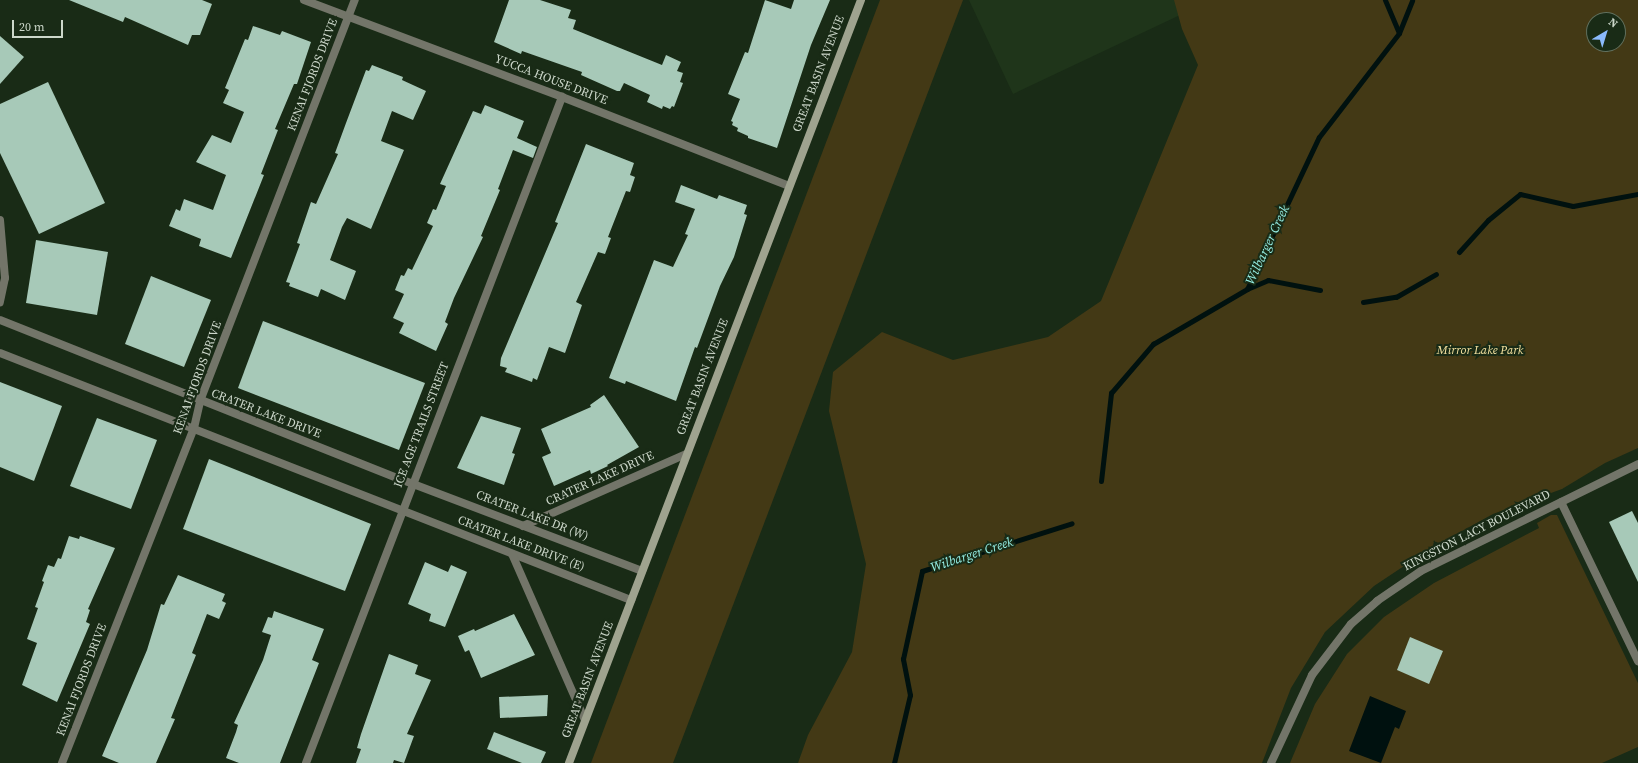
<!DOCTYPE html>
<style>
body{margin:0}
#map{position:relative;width:1638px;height:763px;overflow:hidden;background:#192b16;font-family:"Source Serif 4",serif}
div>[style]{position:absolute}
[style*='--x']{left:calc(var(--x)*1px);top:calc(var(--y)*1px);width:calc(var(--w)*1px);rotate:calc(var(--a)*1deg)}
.built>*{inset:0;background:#1f351a}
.green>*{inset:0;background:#433915}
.water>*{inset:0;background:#00110f}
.stream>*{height:5px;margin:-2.5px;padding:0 2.5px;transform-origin:2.5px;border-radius:2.5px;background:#00110f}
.building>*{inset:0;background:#a7c9b8}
.street>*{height:8px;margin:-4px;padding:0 4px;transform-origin:4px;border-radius:4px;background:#737569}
.secondary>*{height:8px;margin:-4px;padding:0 4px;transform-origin:4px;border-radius:4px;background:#9fa38f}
span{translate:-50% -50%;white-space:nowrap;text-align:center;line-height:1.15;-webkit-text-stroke:4px #192b16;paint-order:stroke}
.street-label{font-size:12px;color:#ccd7ca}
.park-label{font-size:12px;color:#f5e2a0;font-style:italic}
.water-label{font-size:13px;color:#96efe5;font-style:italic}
.north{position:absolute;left:1586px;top:12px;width:40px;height:40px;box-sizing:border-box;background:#192b16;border:1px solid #61705e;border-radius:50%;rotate:38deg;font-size:11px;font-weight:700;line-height:16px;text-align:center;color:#ccd7ca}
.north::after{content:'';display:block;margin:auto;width:14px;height:18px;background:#8abafc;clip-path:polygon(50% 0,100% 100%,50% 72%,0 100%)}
.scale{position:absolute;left:12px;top:20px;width:51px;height:18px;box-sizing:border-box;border:2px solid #ccd7ca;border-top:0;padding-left:5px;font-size:12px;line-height:14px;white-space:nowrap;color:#ccd7ca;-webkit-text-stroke:3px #192b16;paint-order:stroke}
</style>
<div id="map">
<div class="built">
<div style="clip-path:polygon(969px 0,1194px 0,1197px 7px,1013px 94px)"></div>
</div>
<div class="green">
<div style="clip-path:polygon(880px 0,963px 0,673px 763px,591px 763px)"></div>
<div style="clip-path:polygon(evenodd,1174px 0,1638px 0,1638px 448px,1605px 463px,1562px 489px,1493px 514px,1431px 548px,1374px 586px,1325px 632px,1291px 688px,1262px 763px,798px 763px,808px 735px,852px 652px,866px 564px,829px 411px,833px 372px,882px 332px,953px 360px,1048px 337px,1101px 301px,1198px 65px,1182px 29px,1174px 0,1594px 20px,1618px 20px,1618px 44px,1594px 44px,1594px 20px)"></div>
<div style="clip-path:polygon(1551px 515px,1557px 515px,1638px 683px,1638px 747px,1602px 763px,1290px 763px,1315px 704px,1347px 654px,1384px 617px,1434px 583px,1539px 528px,1537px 523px)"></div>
</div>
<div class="water">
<div style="clip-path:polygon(1370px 696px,1406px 711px,1399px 729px,1395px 727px,1381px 763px,1349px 751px)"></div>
</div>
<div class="stream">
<div style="--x:1399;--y:33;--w:35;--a:-68"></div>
<div style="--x:1459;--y:252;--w:43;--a:-47.8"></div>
<div style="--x:1488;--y:220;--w:41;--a:-39.1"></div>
<div style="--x:1520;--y:194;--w:54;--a:12.8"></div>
<div style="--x:1573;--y:206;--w:66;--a:-10.5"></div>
<div style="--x:1247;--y:289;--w:168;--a:-64.7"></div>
<div style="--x:1319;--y:137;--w:131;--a:-52.4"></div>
<div style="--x:1399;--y:33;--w:36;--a:-113"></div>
<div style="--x:1363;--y:302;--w:33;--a:-9"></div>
<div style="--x:1396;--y:297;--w:46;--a:-29.9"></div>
<div style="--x:1101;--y:481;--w:89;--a:-83.5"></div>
<div style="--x:1111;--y:393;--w:65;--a:-49.4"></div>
<div style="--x:1153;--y:344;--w:109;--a:-30.3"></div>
<div style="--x:1247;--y:289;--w:23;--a:-23"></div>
<div style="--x:1268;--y:280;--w:53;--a:10.9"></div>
<div style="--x:894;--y:763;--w:70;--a:-76.8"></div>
<div style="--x:910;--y:695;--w:37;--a:-101"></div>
<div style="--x:903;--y:659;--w:90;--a:-77.8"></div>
<div style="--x:922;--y:571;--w:157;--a:-17.7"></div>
</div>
<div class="building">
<div style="clip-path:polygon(69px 0,202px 0,212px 4px,200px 35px,192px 35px,188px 45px,125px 17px,123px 22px)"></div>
<div style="clip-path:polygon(509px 0,540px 0,571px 10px,568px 18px,576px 20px,573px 29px,662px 65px,666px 55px,681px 62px,677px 71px,683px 73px,680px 82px,683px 83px,674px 107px,672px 106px,670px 109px,663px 106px,662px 109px,647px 102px,650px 95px,624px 83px,620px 91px,617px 91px,581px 75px,582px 72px,522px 51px,521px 54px,494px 42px)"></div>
<div style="clip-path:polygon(765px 0,791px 9px,794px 0,830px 0,811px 45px,777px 148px,748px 138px,748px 136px,737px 131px,738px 128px,732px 125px,733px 122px,731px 121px,740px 99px,728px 94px,745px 52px,748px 53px)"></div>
<div style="clip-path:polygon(253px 26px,280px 35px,282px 31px,311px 42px,297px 84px,294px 84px,275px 129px,278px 130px,261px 174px,264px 175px,231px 258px,199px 246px,201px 239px,169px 226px,176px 209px,180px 211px,184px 199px,213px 210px,226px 175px,196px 162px,212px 135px,231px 143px,244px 112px,223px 103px,229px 90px,225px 88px,245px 39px,248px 40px)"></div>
<div style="clip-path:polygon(0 36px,24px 57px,0 84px)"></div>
<div style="clip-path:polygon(372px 65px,403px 77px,402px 80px,426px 91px,413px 120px,392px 111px,381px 141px,404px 150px,371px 229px,347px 218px,342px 227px,330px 260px,356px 271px,345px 300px,321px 289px,318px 297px,289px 286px,290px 283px,286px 282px,300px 244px,297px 243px,311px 202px,316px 204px,338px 154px,335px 153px,346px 123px,366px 70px,369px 71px)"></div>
<div style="clip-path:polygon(48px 82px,105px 203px,39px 234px,0 153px,0 104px)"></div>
<div style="clip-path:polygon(485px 105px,524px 121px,517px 138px,537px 147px,533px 158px,513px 150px,498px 189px,500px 190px,481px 236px,483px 237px,454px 298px,445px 322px,448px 324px,436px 351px,399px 333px,404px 323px,393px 318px,404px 294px,395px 290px,401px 275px,404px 276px,408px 268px,412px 270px,433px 226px,427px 223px,433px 209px,436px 210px,446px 186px,440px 184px,473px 111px,481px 114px)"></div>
<div style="clip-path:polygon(586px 144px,634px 163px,630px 175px,635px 177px,630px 192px,626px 191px,608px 237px,611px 238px,605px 254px,598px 252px,576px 302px,582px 305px,565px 353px,549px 347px,537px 380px,533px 378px,532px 382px,505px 372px,507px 368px,500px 366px,501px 358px,558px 223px,555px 222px)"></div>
<div style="clip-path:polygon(681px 185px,717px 199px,719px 195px,747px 205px,744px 214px,747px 215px,734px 257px,720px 286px,697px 348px,695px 347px,676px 401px,626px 381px,625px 384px,609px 378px,654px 260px,673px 267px,688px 235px,685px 234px,695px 209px,675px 202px)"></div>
<div style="clip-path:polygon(36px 240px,108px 252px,97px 315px,26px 303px)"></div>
<div style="clip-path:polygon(151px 276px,211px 300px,184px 367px,125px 344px)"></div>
<div style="clip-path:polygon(263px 321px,425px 383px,399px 450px,238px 388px)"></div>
<div style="clip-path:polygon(0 382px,62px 406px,34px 481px,0 467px)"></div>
<div style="clip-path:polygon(604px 395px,639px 447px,607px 465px,608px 466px,591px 474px,590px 470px,554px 486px,542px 457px,551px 453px,541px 429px,591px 407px,590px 405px)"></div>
<div style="clip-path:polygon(481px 416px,521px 428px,512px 453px,515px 454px,504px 485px,457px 468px)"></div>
<div style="clip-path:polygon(97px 418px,157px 440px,131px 509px,70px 486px)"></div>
<div style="clip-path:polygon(209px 459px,371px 524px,345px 591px,183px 529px)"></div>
<div style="clip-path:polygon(1632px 511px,1638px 523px,1638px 582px,1609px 522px)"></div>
<div style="clip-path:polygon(69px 536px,79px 539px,80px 536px,115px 548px,88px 609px,90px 610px,86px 622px,90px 624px,57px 702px,22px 685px,37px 643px,27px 639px,38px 608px,35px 607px,44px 582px,42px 581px,48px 565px,54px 567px,58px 558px,61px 559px)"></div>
<div style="clip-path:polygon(425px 562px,448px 572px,451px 565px,467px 572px,445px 627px,429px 621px,431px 614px,408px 604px)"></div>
<div style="clip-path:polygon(178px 575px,225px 594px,222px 601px,226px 603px,219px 619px,207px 614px,192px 653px,196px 655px,171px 718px,175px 719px,156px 763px,119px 763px,102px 756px,147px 650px,161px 604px,164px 605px)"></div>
<div style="clip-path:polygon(274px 611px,324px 629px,312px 660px,319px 663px,280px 763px,239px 763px,226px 758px,236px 732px,238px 725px,234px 723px,263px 660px,271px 635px,262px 632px,268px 617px,272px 618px)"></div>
<div style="clip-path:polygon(514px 614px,535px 655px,481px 678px,469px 650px,465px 652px,458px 636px,474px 629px,475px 631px)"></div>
<div style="clip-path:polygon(1410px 637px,1443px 651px,1429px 684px,1397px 670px)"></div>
<div style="clip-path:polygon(389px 654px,418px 665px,415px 674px,431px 680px,407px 734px,414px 736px,404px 763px,394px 760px,393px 763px,356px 763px,361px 749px,357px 748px,361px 734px)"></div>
<div style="clip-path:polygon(548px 695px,547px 716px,500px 718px,499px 697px)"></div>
<div style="clip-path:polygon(494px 732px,546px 752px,541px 763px,522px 763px,487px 749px)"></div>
</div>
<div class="street">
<div style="--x:304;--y:0;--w:276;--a:20.6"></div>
<div style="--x:562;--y:97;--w:244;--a:21.4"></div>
<div style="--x:0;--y:220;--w:58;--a:85.1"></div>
<div style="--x:5;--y:278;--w:25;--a:102"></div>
<div style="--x:0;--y:320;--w:430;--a:21.7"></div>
<div style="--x:400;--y:479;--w:259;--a:20.8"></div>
<div style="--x:0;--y:353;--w:678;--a:21.38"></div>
<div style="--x:1561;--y:502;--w:177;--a:64.2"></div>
<div style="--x:523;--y:526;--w:178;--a:-23.8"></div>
<div style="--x:512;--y:554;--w:181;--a:66.3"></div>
<div style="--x:62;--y:763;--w:360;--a:-68.5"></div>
<div style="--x:194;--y:428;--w:28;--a:-77"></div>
<div style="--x:200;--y:401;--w:430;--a:-68.9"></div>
<div style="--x:306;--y:763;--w:714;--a:-68.97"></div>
<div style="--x:1271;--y:763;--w:97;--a:-65"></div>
<div style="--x:1312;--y:675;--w:64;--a:-52.6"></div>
<div style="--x:1351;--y:624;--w:35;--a:-41"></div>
<div style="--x:1377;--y:601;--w:53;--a:-34.3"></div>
<div style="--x:1421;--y:571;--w:242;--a:-26.2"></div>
</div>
<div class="secondary">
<div style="--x:569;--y:763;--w:817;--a:-69.06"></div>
</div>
<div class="street-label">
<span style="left:819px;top:74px;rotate:-69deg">GREAT BASIN AVENUE</span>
<span style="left:313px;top:75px;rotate:-69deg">KENAI FJORDS DRIVE</span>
<span style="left:551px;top:80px;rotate:21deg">YUCCA HOUSE DRIVE</span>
<span style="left:703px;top:377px;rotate:-69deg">GREAT BASIN AVENUE</span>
<span style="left:198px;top:378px;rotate:-70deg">KENAI FJORDS DRIVE</span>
<span style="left:266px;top:414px;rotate:21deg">CRATER LAKE DRIVE</span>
<span style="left:422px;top:425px;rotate:-69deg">ICE AGE TRAILS STREET</span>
<span style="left:600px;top:479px;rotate:-24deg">CRATER LAKE DRIVE</span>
<span style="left:532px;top:516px;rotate:21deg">CRATER LAKE DR (W)</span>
<span style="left:1477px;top:531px;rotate:-27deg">KINGSTON LACY BOULEVARD</span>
<span style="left:521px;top:544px;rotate:21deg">CRATER LAKE DRIVE (E)</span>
<span style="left:82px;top:680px;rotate:-69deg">KENAI FJORDS DRIVE</span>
<span style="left:588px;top:680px;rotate:-69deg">GREAT BASIN AVENUE</span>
</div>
<div class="park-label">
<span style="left:1480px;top:351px">Mirror Lake Park</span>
</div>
<div class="water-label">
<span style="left:1268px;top:245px;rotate:-65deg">Wilbarger Creek</span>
<span style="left:972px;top:555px;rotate:-18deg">Wilbarger Creek</span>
</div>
<div class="north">N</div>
<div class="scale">20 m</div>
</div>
